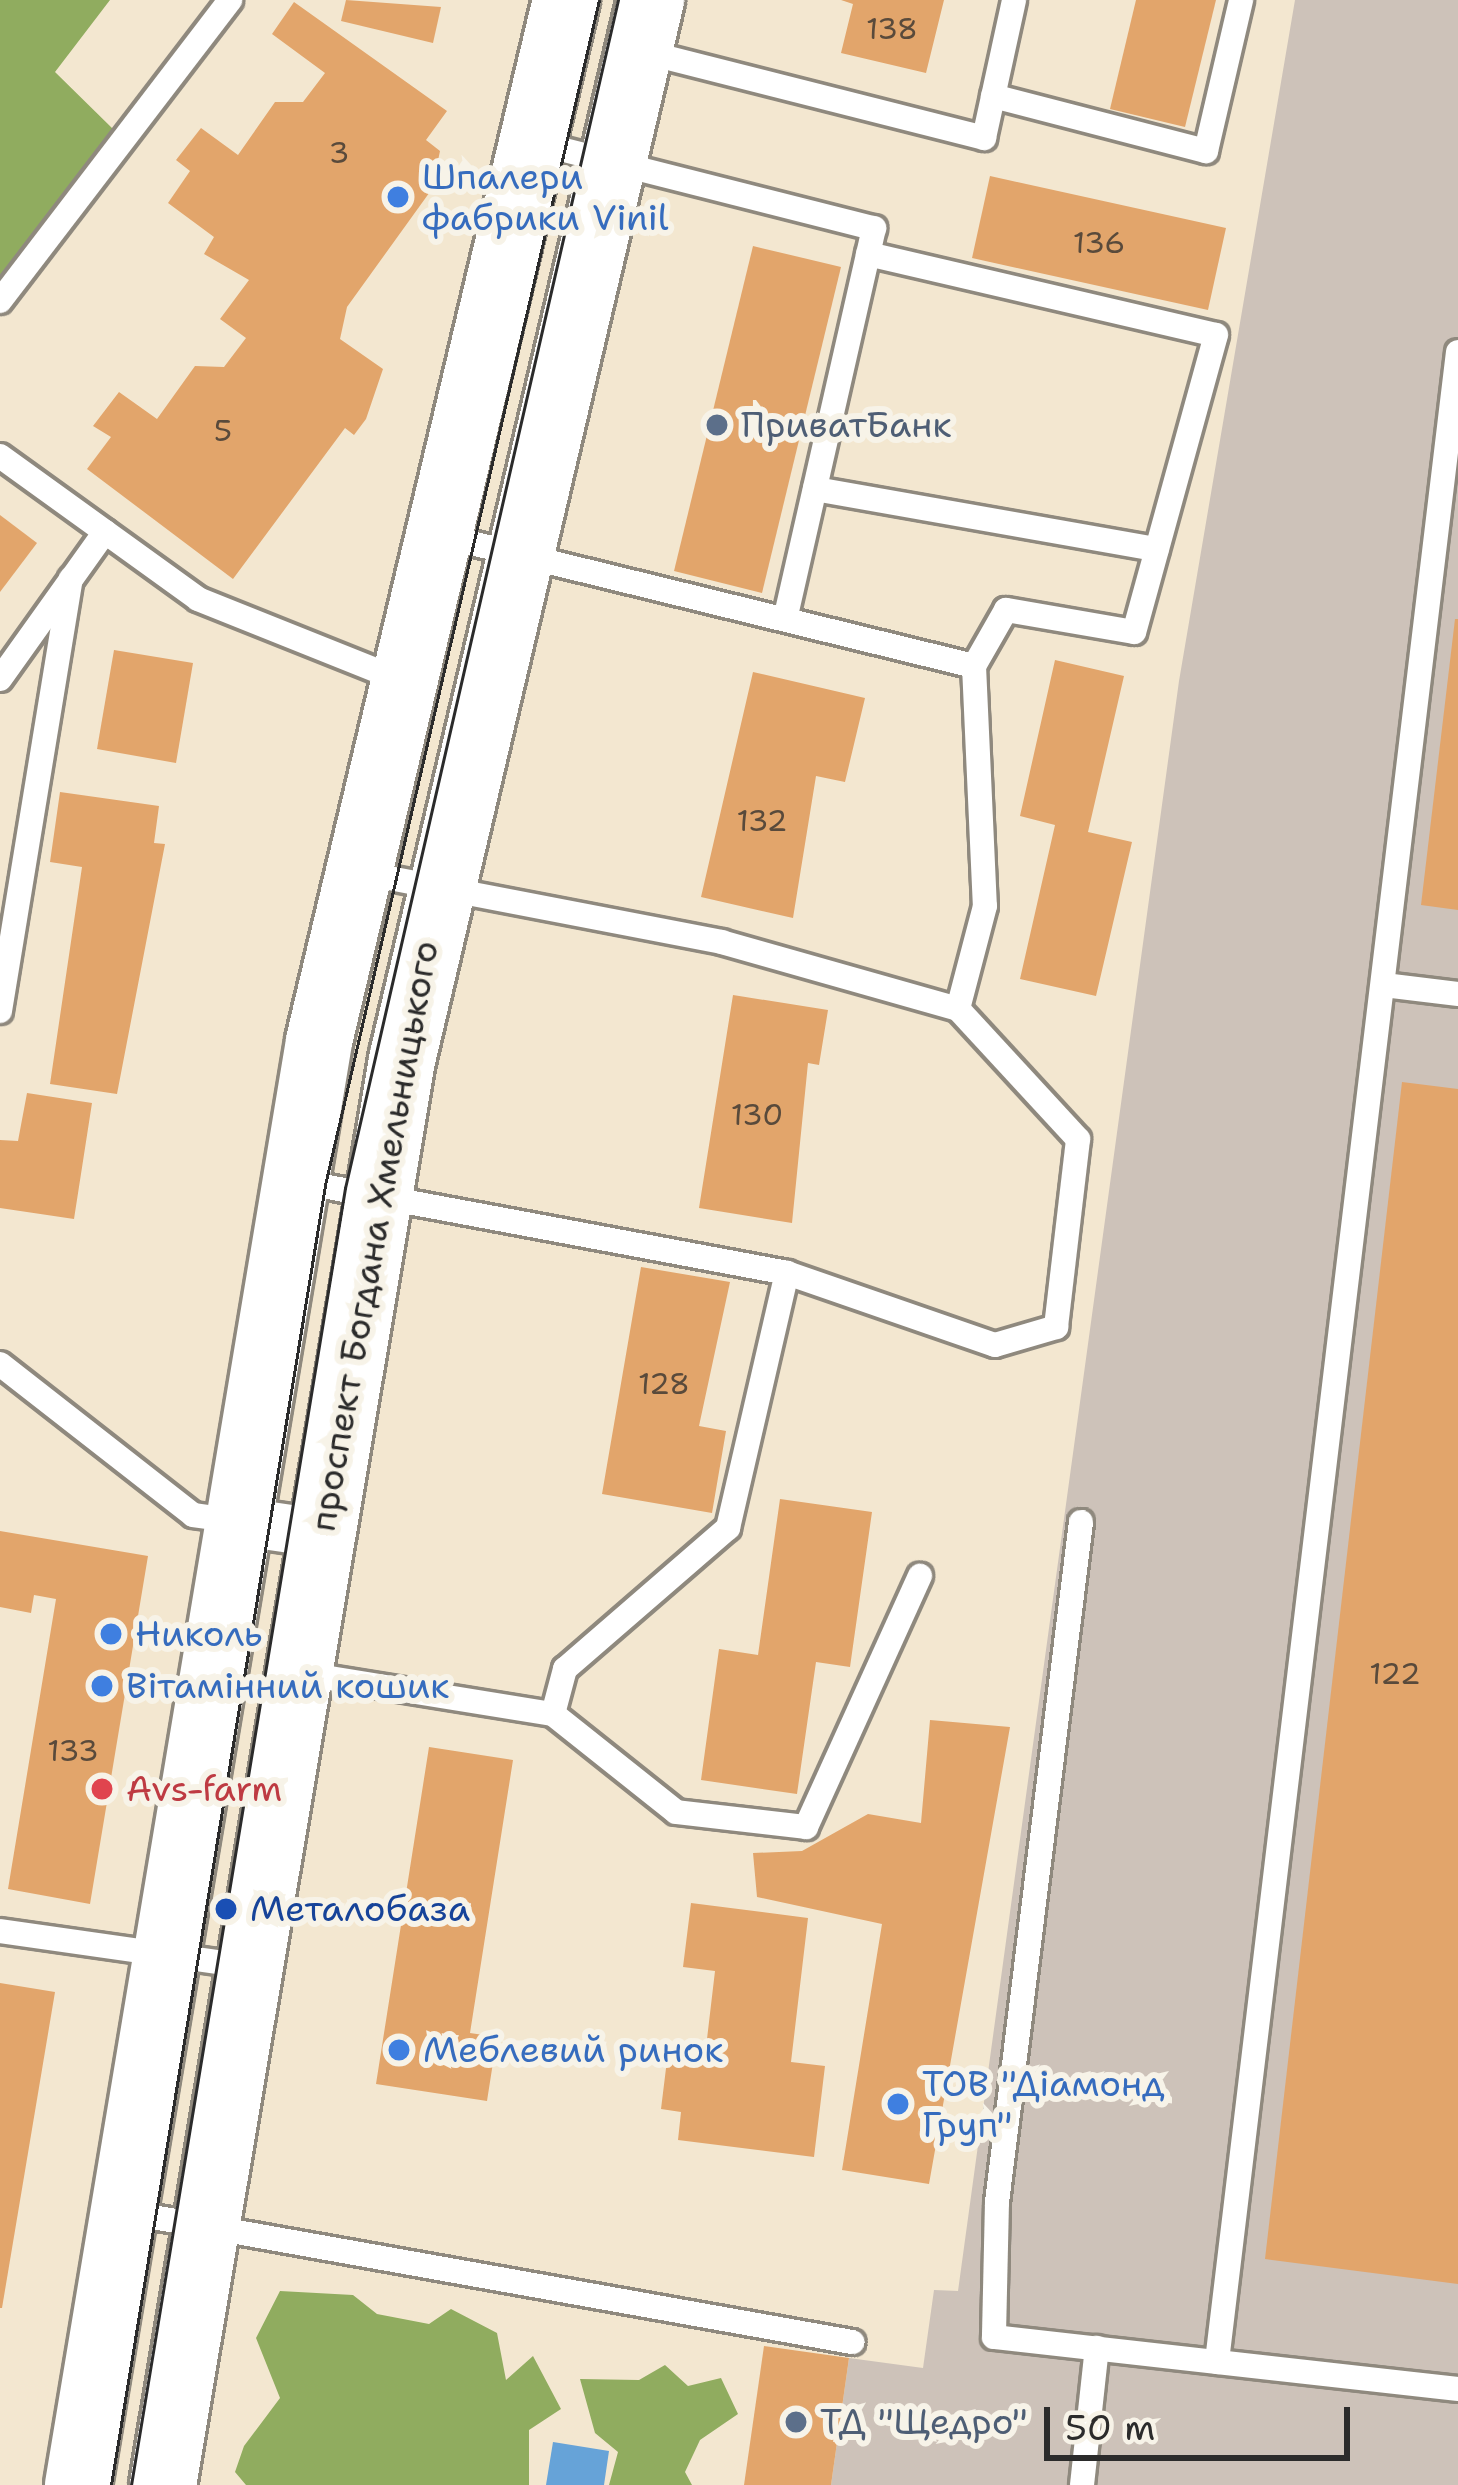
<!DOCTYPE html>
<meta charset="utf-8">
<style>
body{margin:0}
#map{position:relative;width:1458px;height:2485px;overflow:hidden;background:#f3e7d0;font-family:"Shantell Sans",sans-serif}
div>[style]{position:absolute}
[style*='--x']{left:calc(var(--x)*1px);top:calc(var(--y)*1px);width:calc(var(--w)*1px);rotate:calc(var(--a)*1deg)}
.industrial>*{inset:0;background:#cdc2b9}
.forest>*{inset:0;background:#90ac5f}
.water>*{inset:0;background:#66a3d8}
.building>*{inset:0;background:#e2a56b}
.roads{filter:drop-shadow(3px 0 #8f897e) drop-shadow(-3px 0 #8f897e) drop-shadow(0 3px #8f897e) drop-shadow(0 -3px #8f897e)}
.lane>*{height:24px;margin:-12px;padding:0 12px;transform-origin:12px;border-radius:12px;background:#fff}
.street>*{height:48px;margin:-24px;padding:0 24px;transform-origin:24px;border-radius:24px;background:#fff}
.secondary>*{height:66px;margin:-33px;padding:0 33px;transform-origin:33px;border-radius:33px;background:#fff}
.tram>*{height:3px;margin:-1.5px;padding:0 1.5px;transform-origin:1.5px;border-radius:1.5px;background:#2b2b2b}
.dots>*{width:33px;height:33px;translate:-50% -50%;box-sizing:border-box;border:6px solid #f7f3e8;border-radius:50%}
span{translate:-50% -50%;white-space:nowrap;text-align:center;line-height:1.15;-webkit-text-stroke:12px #f7f3e8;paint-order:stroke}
.number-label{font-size:30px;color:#594a3b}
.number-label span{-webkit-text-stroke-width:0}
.shop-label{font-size:36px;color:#366cbe}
.left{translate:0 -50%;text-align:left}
.service-label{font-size:36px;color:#4e5e75}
.street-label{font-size:36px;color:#2b2b2b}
.health-label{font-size:36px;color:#be3a42}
.transit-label{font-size:36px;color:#164399}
.scale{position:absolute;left:1044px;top:2407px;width:306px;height:54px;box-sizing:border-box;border:6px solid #2b2b2b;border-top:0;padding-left:15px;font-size:36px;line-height:42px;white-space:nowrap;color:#2b2b2b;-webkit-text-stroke:9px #f7f3e8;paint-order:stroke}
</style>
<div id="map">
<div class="industrial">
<div style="clip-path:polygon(1295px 0,1458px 0,1458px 2485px,831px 2485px,849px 2358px,923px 2368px,934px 2290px,958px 2291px,1179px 681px)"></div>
</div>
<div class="forest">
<div style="clip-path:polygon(0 0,110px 0,55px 72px,113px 129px,0 278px)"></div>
<div style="clip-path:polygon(280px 2291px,353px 2295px,377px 2314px,429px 2324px,451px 2309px,497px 2333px,506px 2380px,533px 2356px,561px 2409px,529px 2430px,529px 2485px,246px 2485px,235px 2472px,244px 2446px,280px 2398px,256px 2338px)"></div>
<div style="clip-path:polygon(665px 2365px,688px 2386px,721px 2378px,738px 2414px,700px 2440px,685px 2472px,692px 2485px,609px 2485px,618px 2452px,595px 2433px,580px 2379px,639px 2380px)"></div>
</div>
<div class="water">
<div style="clip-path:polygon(553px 2442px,609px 2451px,604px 2485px,546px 2485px)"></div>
</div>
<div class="building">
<div style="clip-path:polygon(346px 0,441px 7px,433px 43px,341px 21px)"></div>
<div style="clip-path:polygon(841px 0,944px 0,926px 73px,841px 53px,853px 4px)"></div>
<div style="clip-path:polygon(1136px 0,1216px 0,1185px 127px,1110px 109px)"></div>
<div style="clip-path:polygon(294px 2px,447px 111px,426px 140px,440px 151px,432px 189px,347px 307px,340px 339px,383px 369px,366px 419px,354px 435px,345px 428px,233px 579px,87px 469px,111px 437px,93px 426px,119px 392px,157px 419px,195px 366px,224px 367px,246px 338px,220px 319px,249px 280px,204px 254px,214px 237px,168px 203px,190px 171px,176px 160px,201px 128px,238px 155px,275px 102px,303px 102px,325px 73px,272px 34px)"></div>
<div style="clip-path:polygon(990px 176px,1226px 228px,1208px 310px,972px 258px)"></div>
<div style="clip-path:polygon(753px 246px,841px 267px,762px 593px,674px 571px)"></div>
<div style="clip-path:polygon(0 515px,37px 543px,0 592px)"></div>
<div style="clip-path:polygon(1455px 619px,1458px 619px,1458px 910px,1421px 905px)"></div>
<div style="clip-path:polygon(114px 650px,193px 663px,176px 763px,97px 749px)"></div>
<div style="clip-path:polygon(1055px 660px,1124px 676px,1088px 832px,1132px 842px,1096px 996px,1020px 979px,1055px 825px,1020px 816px)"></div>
<div style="clip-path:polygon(753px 672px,865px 698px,845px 782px,816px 776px,793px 918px,701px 897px)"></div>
<div style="clip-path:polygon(60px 792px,159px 806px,154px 843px,165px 844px,117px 1094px,50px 1084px,82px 867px,50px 862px)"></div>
<div style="clip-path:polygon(733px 995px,828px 1010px,819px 1065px,808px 1063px,792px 1223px,699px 1208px)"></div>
<div style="clip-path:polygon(1402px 1082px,1458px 1089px,1458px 2284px,1265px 2259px)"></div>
<div style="clip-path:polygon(27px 1093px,92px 1103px,74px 1219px,0 1208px,0 1140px,18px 1141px)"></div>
<div style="clip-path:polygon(641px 1267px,730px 1282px,699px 1426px,726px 1431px,712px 1513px,602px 1494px)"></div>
<div style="clip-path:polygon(780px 1499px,872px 1512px,850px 1667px,816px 1662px,797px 1794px,701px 1780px,719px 1649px,758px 1655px)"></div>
<div style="clip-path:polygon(0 1531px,148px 1556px,90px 1904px,8px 1889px,56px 1599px,34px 1595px,31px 1613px,0 1607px)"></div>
<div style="clip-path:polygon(930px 1720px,1010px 1727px,929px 2184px,842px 2170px,882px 1924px,757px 1897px,753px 1853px,802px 1851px,868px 1814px,921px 1823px)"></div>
<div style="clip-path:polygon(429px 1747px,513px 1760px,470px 2033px,497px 2037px,487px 2101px,376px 2084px)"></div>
<div style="clip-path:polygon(691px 1903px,808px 1918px,791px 2062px,825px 2066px,814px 2157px,678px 2140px,681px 2112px,661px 2109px,668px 2052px,705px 2056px,715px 1971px,683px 1967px)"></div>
<div style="clip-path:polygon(0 1983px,55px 1992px,2px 2308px,0 2308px)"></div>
<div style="clip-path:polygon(764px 2346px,849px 2358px,831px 2485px,744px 2485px)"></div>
</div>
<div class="roads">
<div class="lane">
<div style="--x:641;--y:51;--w:354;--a:14.2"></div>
<div style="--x:984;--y:138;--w:141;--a:-77.7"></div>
<div style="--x:993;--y:96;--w:220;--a:14.5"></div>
<div style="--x:1206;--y:151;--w:155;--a:-76.9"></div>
<div style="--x:533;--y:142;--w:352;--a:14.2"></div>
<div style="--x:874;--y:228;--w:401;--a:102.8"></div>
<div style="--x:868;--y:254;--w:357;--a:13.1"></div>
<div style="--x:1216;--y:335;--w:308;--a:105.4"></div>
<div style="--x:1134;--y:632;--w:130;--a:-170.2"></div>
<div style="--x:1006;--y:610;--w:64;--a:119.7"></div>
<div style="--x:0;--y:301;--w:379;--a:-52.6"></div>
<div style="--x:1458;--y:352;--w:2024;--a:96.84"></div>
<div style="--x:1217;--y:2362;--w:243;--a:6.4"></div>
<div style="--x:0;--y:456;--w:244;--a:35.8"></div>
<div style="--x:198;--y:599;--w:221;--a:21.8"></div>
<div style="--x:815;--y:489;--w:347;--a:10"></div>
<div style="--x:439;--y:535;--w:551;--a:13.76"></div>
<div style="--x:974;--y:666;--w:240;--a:87.4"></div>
<div style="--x:985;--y:906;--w:106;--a:104.7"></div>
<div style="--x:0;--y:679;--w:181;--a:-54.5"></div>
<div style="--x:1384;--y:985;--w:75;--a:6.9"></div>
<div style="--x:0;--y:1011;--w:438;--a:-80.7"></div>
<div style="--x:296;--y:1181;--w:500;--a:10.6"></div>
<div style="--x:787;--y:1273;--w:220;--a:19.1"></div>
<div style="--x:995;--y:1345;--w:64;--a:-16.4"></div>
<div style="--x:1056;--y:1327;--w:189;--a:-83.3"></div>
<div style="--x:1078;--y:1139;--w:177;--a:-132.7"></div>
<div style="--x:958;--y:1009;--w:245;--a:-164.2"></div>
<div style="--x:722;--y:942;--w:369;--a:-169.1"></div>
<div style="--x:0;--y:1364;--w:245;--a:38"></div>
<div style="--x:193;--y:1515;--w:43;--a:7.9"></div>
<div style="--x:1081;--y:1522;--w:685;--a:97.04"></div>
<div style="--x:997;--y:2202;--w:135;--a:91.3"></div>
<div style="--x:994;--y:2337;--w:224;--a:6.4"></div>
<div style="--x:299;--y:1673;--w:257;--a:9.2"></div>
<div style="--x:553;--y:1714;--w:157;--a:38.5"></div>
<div style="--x:676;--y:1812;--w:131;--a:6.6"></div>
<div style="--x:806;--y:1827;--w:276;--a:-65.6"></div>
<div style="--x:553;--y:1714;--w:47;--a:-75.1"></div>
<div style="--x:565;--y:1669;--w:216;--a:-40.9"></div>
<div style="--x:728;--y:1528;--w:262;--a:-77"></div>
<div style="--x:0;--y:1931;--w:249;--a:8.1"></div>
<div style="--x:125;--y:2212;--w:739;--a:10.14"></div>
<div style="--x:1082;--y:2485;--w:138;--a:-83.8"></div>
</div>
<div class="street">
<div style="--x:236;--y:1521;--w:84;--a:8.2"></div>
</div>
<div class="secondary">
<div style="--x:78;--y:2485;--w:1464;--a:-80.52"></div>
<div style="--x:319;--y:1041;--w:1070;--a:-76.65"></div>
<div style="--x:163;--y:2485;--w:1445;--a:-80.48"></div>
<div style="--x:402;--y:1060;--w:1089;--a:-76.78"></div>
</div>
</div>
<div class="tram">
<div style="--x:111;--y:2485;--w:1317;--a:-80.65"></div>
<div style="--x:325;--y:1185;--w:1216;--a:-76.98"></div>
<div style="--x:131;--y:2485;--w:1315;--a:-80.63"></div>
<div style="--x:345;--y:1188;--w:1219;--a:-77.06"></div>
</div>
<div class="dots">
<div style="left:398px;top:197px;background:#3f7fe0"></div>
<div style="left:717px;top:425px;background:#5c6f8a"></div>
<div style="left:111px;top:1634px;background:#3f7fe0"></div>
<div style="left:102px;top:1686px;background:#3f7fe0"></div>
<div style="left:102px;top:1789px;background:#e0444e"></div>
<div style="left:226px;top:1909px;background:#1a4fb4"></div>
<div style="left:399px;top:2050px;background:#3f7fe0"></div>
<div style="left:898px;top:2104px;background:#3f7fe0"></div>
<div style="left:796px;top:2422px;background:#5c6f8a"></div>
</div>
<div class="number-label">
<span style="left:892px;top:29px">138</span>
<span style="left:339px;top:153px">3</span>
<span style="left:1099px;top:243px">136</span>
<span style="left:223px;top:431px">5</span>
<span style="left:762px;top:821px">132</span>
<span style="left:757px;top:1115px">130</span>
<span style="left:664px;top:1384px">128</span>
<span style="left:1395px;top:1674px">122</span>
<span style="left:73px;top:1751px">133</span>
</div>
<div class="shop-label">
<span class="left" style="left:422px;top:197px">Шпалери<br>фабрики Vinil</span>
<span class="left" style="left:135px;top:1634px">Николь</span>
<span class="left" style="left:126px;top:1686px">Вітамінний кошик</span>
<span class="left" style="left:423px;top:2050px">Меблевий ринок</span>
<span class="left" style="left:922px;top:2104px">ТОВ "Діамонд<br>Груп"</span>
</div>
<div class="service-label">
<span class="left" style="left:741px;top:425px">ПриватБанк</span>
<span class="left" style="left:820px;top:2422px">ТД "Щедро"</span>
</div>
<div class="street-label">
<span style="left:374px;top:1236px;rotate:-80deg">проспект Богдана Хмельницького</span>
</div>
<div class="health-label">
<span class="left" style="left:126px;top:1789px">Avs-farm</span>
</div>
<div class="transit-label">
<span class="left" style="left:250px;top:1909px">Металобаза</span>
</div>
<div class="scale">50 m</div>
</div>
